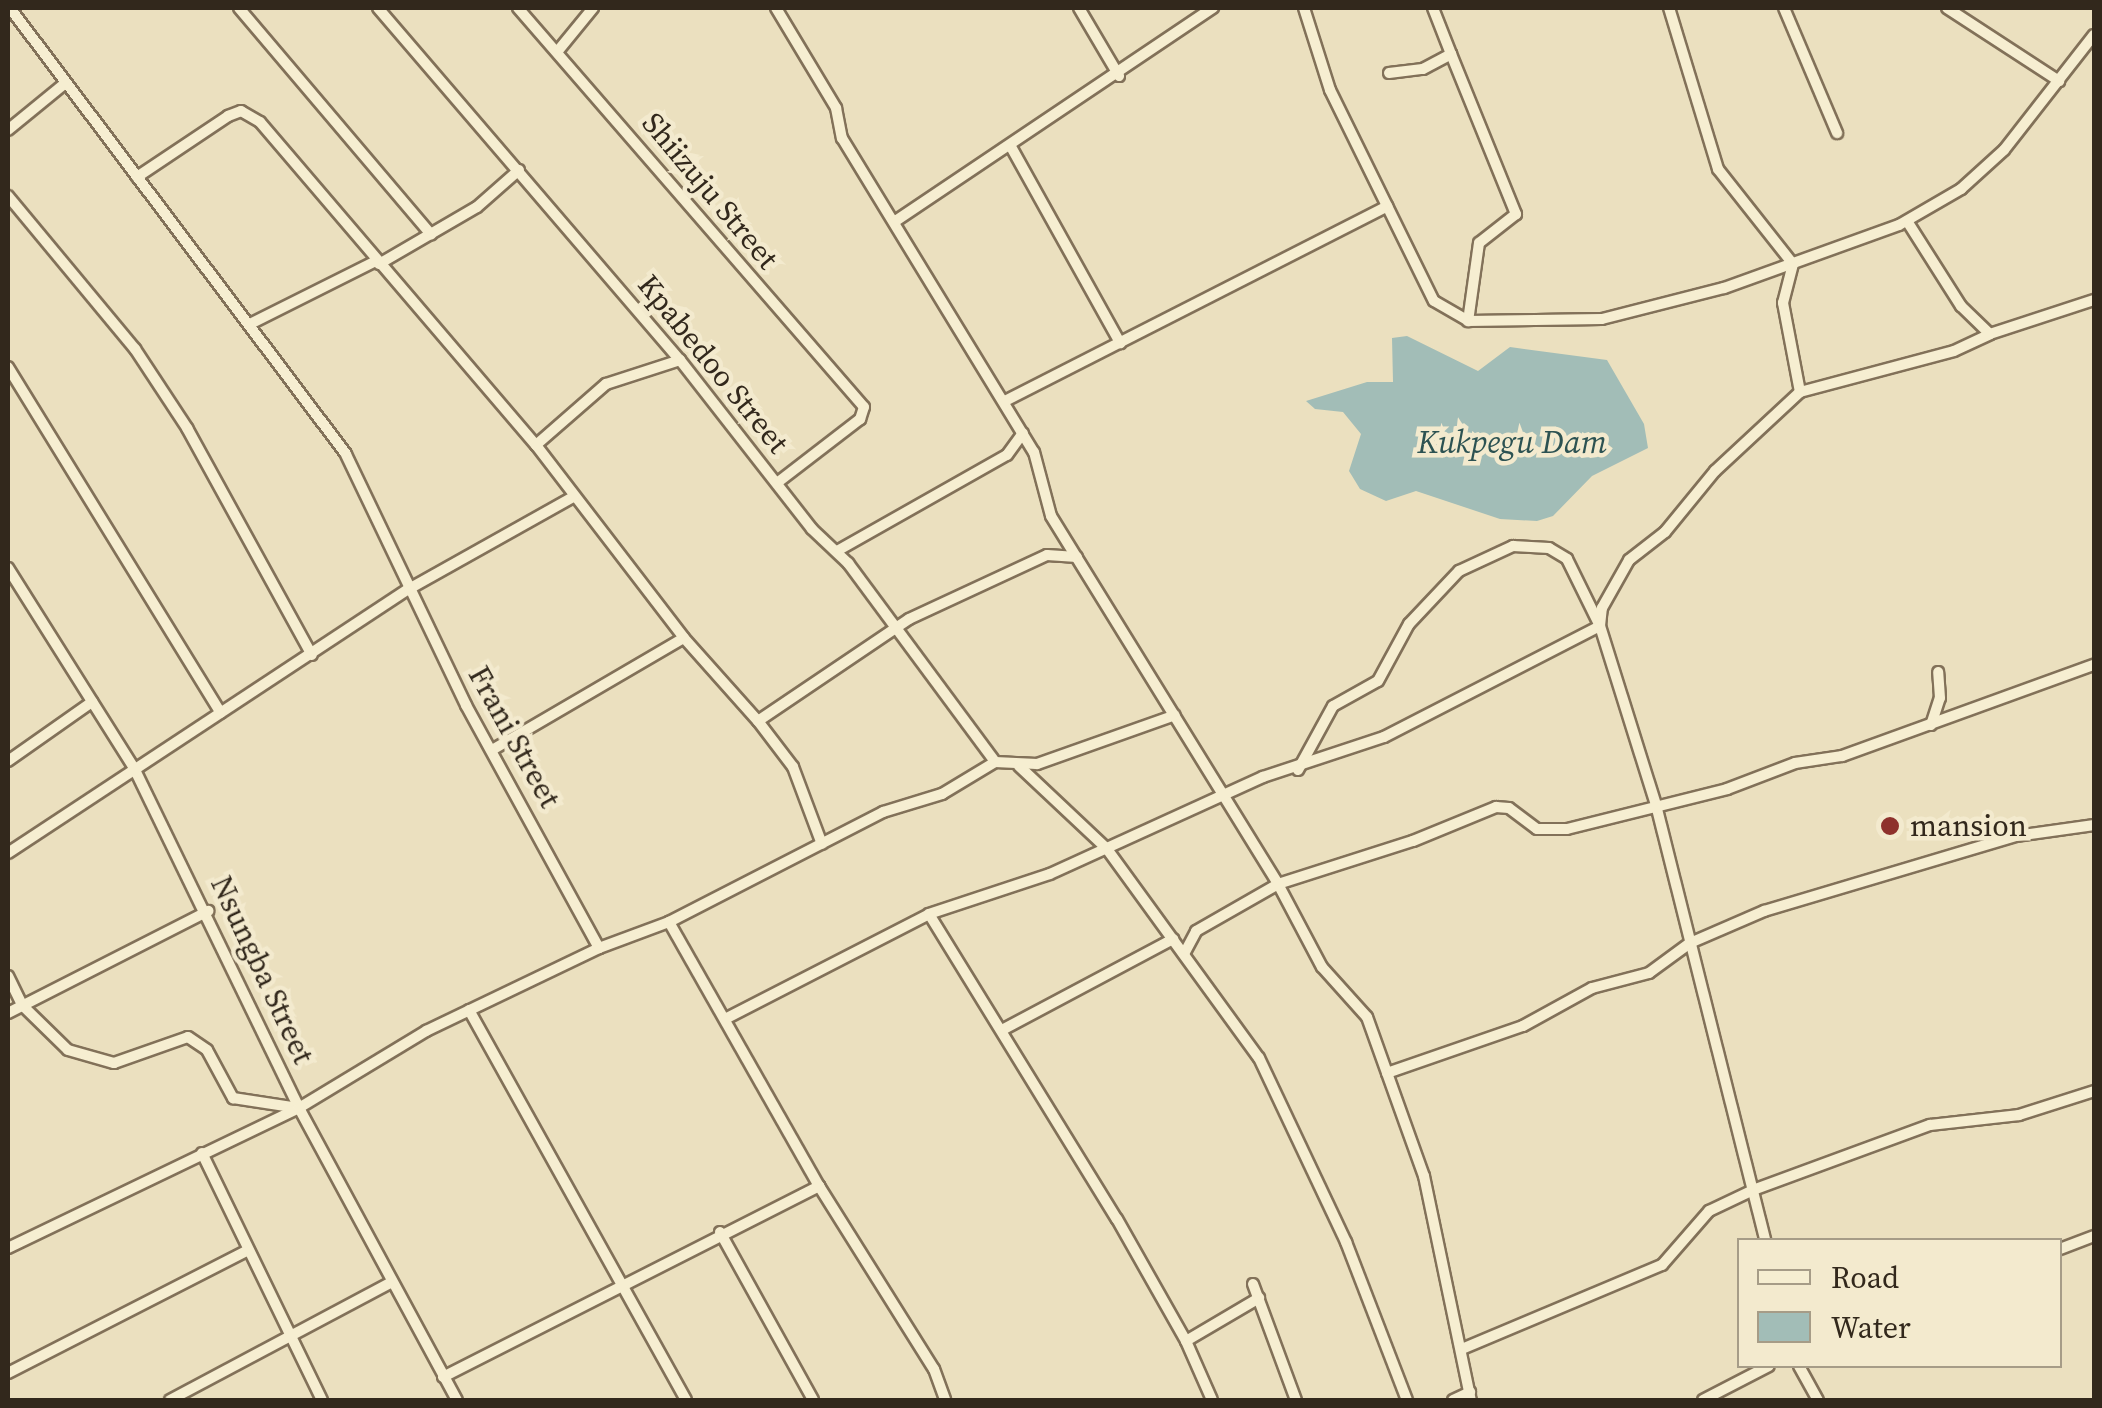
<!DOCTYPE html>
<style>
body{margin:0}
#map{position:relative;width:2102px;height:1408px;overflow:hidden;background:#ebe0bf;font-family:"Source Serif 4",serif}
div>[style]{position:absolute}
[style*='--x']{left:calc(var(--x)*1px);top:calc(var(--y)*1px);width:calc(var(--w)*1px);rotate:calc(var(--a)*1deg)}
.water>*{inset:0;background:#a2bdb7}
.roads{filter:drop-shadow(2px 0 #827159) drop-shadow(-2px 0 #827159) drop-shadow(0 2px #827159) drop-shadow(0 -2px #827159)}
.minor>*{height:10px;margin:-5px;padding:0 5px;transform-origin:5px;border-radius:5px;background:#f6eed1}
.dots>*{width:28px;height:28px;translate:-50% -50%;box-sizing:border-box;border:5px solid #f3eace;border-radius:50%}
span{translate:-50% -50%;white-space:nowrap;text-align:center;line-height:1.15;-webkit-text-stroke:9px #f3eace;paint-order:stroke}
.street-label{font-size:30px;color:#32281c}
.poi-label{font-size:30px;color:#32281c}
.left{translate:0 -50%;text-align:left}
.water-label{font-size:32px;color:#2c5252;font-style:italic}
.frame{position:absolute;inset:0;border:10px solid #32281c;pointer-events:none}
.legend{position:absolute;left:1737px;top:1238px;width:325px;height:130px;box-sizing:border-box;background:#f3eace;border:2px solid #a69c87;margin:0;padding:12px 18px;list-style:none;font-size:30px;color:#32281c}
.legend li{display:flex;align-items:center;gap:20px;height:50px}
.legend b{width:50px;border:2px solid #a69c87}
</style>
<div id="map">
<div class="water">
<div style="clip-path:polygon(1407px 336px,1478px 371px,1510px 347px,1607px 360px,1644px 424px,1648px 448px,1592px 476px,1553px 516px,1537px 521px,1500px 519px,1416px 491px,1386px 501px,1360px 489px,1349px 471px,1361px 434px,1343px 412px,1315px 409px,1306px 401px,1367px 382px,1393px 382px,1392px 338px)"></div>
</div>
<div class="roads">
<div class="minor">
<div style="--x:239;--y:8;--w:297;--a:49.7"></div>
<div style="--x:378;--y:8;--w:464;--a:49.4"></div>
<div style="--x:680;--y:360;--w:214;--a:52"></div>
<div style="--x:812;--y:529;--w:50;--a:43.4"></div>
<div style="--x:848;--y:563;--w:247;--a:53.5"></div>
<div style="--x:518;--y:8;--w:528;--a:49.07"></div>
<div style="--x:864;--y:407;--w:13;--a:108"></div>
<div style="--x:860;--y:419;--w:105;--a:142.4"></div>
<div style="--x:776;--y:8;--w:117;--a:59"></div>
<div style="--x:836;--y:108;--w:31;--a:79"></div>
<div style="--x:842;--y:138;--w:368;--a:58.6"></div>
<div style="--x:1034;--y:452;--w:66;--a:75.1"></div>
<div style="--x:1051;--y:516;--w:432;--a:58.3"></div>
<div style="--x:1278;--y:884;--w:94;--a:62.1"></div>
<div style="--x:1322;--y:967;--w:67;--a:48"></div>
<div style="--x:1367;--y:1017;--w:169;--a:70.3"></div>
<div style="--x:1424;--y:1176;--w:229;--a:78.2"></div>
<div style="--x:1079;--y:8;--w:79;--a:59.5"></div>
<div style="--x:1304;--y:8;--w:86;--a:72.4"></div>
<div style="--x:1330;--y:90;--w:235;--a:63.8"></div>
<div style="--x:1434;--y:301;--w:39;--a:30"></div>
<div style="--x:1468;--y:321;--w:134;--a:-0.9"></div>
<div style="--x:1602;--y:319;--w:126;--a:-14.3"></div>
<div style="--x:1724;--y:288;--w:186;--a:-19.8"></div>
<div style="--x:1899;--y:225;--w:72;--a:-30.1"></div>
<div style="--x:1961;--y:189;--w:58;--a:-42.2"></div>
<div style="--x:2004;--y:150;--w:146;--a:-52"></div>
<div style="--x:1433;--y:8;--w:49;--a:68.6"></div>
<div style="--x:1784;--y:8;--w:136;--a:67"></div>
<div style="--x:1947;--y:8;--w:134;--a:33.1"></div>
<div style="--x:557;--y:52;--w:57;--a:-50.7"></div>
<div style="--x:1389;--y:73;--w:34;--a:-7"></div>
<div style="--x:1423;--y:69;--w:32;--a:-28"></div>
<div style="--x:1451;--y:54;--w:173;--a:67.9"></div>
<div style="--x:1516;--y:214;--w:47;--a:141.9"></div>
<div style="--x:1479;--y:243;--w:79;--a:98"></div>
<div style="--x:8;--y:130;--w:71;--a:-39.3"></div>
<div style="--x:1010;--y:145;--w:227;--a:60.9"></div>
<div style="--x:137;--y:177;--w:110;--a:-33.8"></div>
<div style="--x:228;--y:116;--w:14;--a:-21"></div>
<div style="--x:241;--y:111;--w:22;--a:30"></div>
<div style="--x:260;--y:122;--w:425;--a:49.5"></div>
<div style="--x:536;--y:445;--w:243;--a:52.5"></div>
<div style="--x:684;--y:638;--w:111;--a:48.3"></div>
<div style="--x:758;--y:721;--w:58;--a:52.7"></div>
<div style="--x:793;--y:767;--w:82;--a:69.4"></div>
<div style="--x:8;--y:196;--w:199;--a:50.3"></div>
<div style="--x:135;--y:349;--w:95;--a:56.6"></div>
<div style="--x:187;--y:428;--w:259;--a:61.2"></div>
<div style="--x:897;--y:220;--w:381;--a:-33.9"></div>
<div style="--x:1907;--y:221;--w:101;--a:57.6"></div>
<div style="--x:1961;--y:306;--w:40;--a:44"></div>
<div style="--x:1990;--y:334;--w:109;--a:-18.1"></div>
<div style="--x:379;--y:264;--w:113;--a:-30.2"></div>
<div style="--x:477;--y:207;--w:56;--a:-41.4"></div>
<div style="--x:250;--y:324;--w:141;--a:-26.6"></div>
<div style="--x:8;--y:367;--w:406;--a:58.4"></div>
<div style="--x:1800;--y:392;--w:159;--a:-14.9"></div>
<div style="--x:1954;--y:351;--w:40;--a:-25"></div>
<div style="--x:1005;--y:401;--w:429;--a:-27"></div>
<div style="--x:536;--y:445;--w:93;--a:-41.1"></div>
<div style="--x:606;--y:384;--w:78;--a:-18"></div>
<div style="--x:837;--y:551;--w:195;--a:-29.5"></div>
<div style="--x:1007;--y:455;--w:27;--a:-54"></div>
<div style="--x:8;--y:568;--w:236;--a:57.8"></div>
<div style="--x:134;--y:768;--w:378;--a:64.1"></div>
<div style="--x:299;--y:1108;--w:332;--a:61.6"></div>
<div style="--x:758;--y:721;--w:182;--a:-34"></div>
<div style="--x:909;--y:619;--w:152;--a:-24.9"></div>
<div style="--x:1047;--y:555;--w:30;--a:4"></div>
<div style="--x:1931;--y:725;--w:28;--a:-72"></div>
<div style="--x:1940;--y:698;--w:26;--a:-94"></div>
<div style="--x:492;--y:750;--w:222;--a:-30.3"></div>
<div style="--x:8;--y:761;--w:103;--a:-35.1"></div>
<div style="--x:1019;--y:766;--w:121;--a:43.3"></div>
<div style="--x:1107;--y:849;--w:258;--a:54"></div>
<div style="--x:1259;--y:1058;--w:204;--a:64.7"></div>
<div style="--x:1346;--y:1242;--w:169;--a:68.9"></div>
<div style="--x:1298;--y:770;--w:73;--a:-61.3"></div>
<div style="--x:1333;--y:706;--w:51;--a:-29.1"></div>
<div style="--x:1378;--y:681;--w:65;--a:-61.5"></div>
<div style="--x:1409;--y:624;--w:73;--a:-46.7"></div>
<div style="--x:1459;--y:571;--w:60;--a:-24.8"></div>
<div style="--x:1513;--y:546;--w:36;--a:3"></div>
<div style="--x:1549;--y:548;--w:21;--a:31"></div>
<div style="--x:1567;--y:559;--w:75;--a:63.8"></div>
<div style="--x:1600;--y:626;--w:188;--a:72.6"></div>
<div style="--x:1656;--y:805;--w:448;--a:75.9"></div>
<div style="--x:8;--y:853;--w:480;--a:-33.4"></div>
<div style="--x:409;--y:589;--w:188;--a:-29.3"></div>
<div style="--x:929;--y:914;--w:358;--a:58.4"></div>
<div style="--x:1117;--y:1219;--w:140;--a:60.5"></div>
<div style="--x:1186;--y:1341;--w:64;--a:66.2"></div>
<div style="--x:669;--y:922;--w:304;--a:60.4"></div>
<div style="--x:819;--y:1186;--w:216;--a:57.9"></div>
<div style="--x:934;--y:1369;--w:33;--a:70"></div>
<div style="--x:599;--y:948;--w:75;--a:-20.4"></div>
<div style="--x:669;--y:922;--w:241;--a:-27.2"></div>
<div style="--x:883;--y:812;--w:62;--a:-17"></div>
<div style="--x:942;--y:794;--w:62;--a:-31.1"></div>
<div style="--x:995;--y:762;--w:42;--a:2.7"></div>
<div style="--x:1037;--y:764;--w:146;--a:-19.5"></div>
<div style="--x:1184;--y:954;--w:26;--a:-62"></div>
<div style="--x:1196;--y:931;--w:95;--a:-29.8"></div>
<div style="--x:1278;--y:884;--w:142;--a:-17.7"></div>
<div style="--x:1413;--y:841;--w:90;--a:-22.3"></div>
<div style="--x:1496;--y:807;--w:13;--a:4"></div>
<div style="--x:1509;--y:808;--w:35;--a:37"></div>
<div style="--x:1537;--y:829;--w:30;--a:0"></div>
<div style="--x:1567;--y:829;--w:165;--a:-14"></div>
<div style="--x:1727;--y:789;--w:73;--a:-20.9"></div>
<div style="--x:1795;--y:763;--w:48;--a:-8.5"></div>
<div style="--x:1842;--y:756;--w:268;--a:-19.9"></div>
<div style="--x:8;--y:976;--w:32;--a:64"></div>
<div style="--x:22;--y:1005;--w:64;--a:44.4"></div>
<div style="--x:68;--y:1050;--w:48;--a:15.8"></div>
<div style="--x:114;--y:1063;--w:78;--a:-19.4"></div>
<div style="--x:188;--y:1037;--w:23;--a:34"></div>
<div style="--x:207;--y:1050;--w:55;--a:61.6"></div>
<div style="--x:233;--y:1098;--w:66;--a:8.7"></div>
<div style="--x:469;--y:1010;--w:446;--a:60.9"></div>
<div style="--x:8;--y:1013;--w:225;--a:-27"></div>
<div style="--x:725;--y:1019;--w:229;--a:-27.2"></div>
<div style="--x:929;--y:914;--w:127;--a:-18.3"></div>
<div style="--x:1050;--y:874;--w:234;--a:-24.5"></div>
<div style="--x:1263;--y:777;--w:127;--a:-18.3"></div>
<div style="--x:1384;--y:737;--w:243;--a:-27.2"></div>
<div style="--x:1600;--y:626;--w:18;--a:-84"></div>
<div style="--x:1602;--y:608;--w:55;--a:-60.6"></div>
<div style="--x:1629;--y:560;--w:46;--a:-37.9"></div>
<div style="--x:1665;--y:532;--w:79;--a:-50.7"></div>
<div style="--x:1715;--y:471;--w:116;--a:-42.9"></div>
<div style="--x:1800;--y:392;--w:91;--a:-100.8"></div>
<div style="--x:1783;--y:303;--w:40;--a:-75.6"></div>
<div style="--x:1793;--y:264;--w:121;--a:-128.3"></div>
<div style="--x:1718;--y:169;--w:168;--a:-106.9"></div>
<div style="--x:1002;--y:1030;--w:194;--a:-28"></div>
<div style="--x:1387;--y:1073;--w:144;--a:-19.1"></div>
<div style="--x:1523;--y:1026;--w:79;--a:-28.8"></div>
<div style="--x:1592;--y:988;--w:59;--a:-14.7"></div>
<div style="--x:1649;--y:973;--w:51;--a:-36.2"></div>
<div style="--x:1690;--y:943;--w:81;--a:-23.4"></div>
<div style="--x:1764;--y:911;--w:263;--a:-16.6"></div>
<div style="--x:2016;--y:836;--w:79;--a:-8"></div>
<div style="--x:202;--y:1153;--w:275;--a:64.1"></div>
<div style="--x:720;--y:1232;--w:192;--a:61"></div>
<div style="--x:8;--y:1248;--w:323;--a:-25.7"></div>
<div style="--x:299;--y:1108;--w:149;--a:-31.2"></div>
<div style="--x:426;--y:1031;--w:192;--a:-25.6"></div>
<div style="--x:599;--y:948;--w:277;--a:-118.7"></div>
<div style="--x:466;--y:705;--w:278;--a:-115.6"></div>
<div style="--x:346;--y:454;--w:558;--a:-126.99"></div>
<div style="--x:2060;--y:1249;--w:36;--a:-21"></div>
<div style="--x:1253;--y:1284;--w:124;--a:69.7"></div>
<div style="--x:1186;--y:1341;--w:85;--a:-30.5"></div>
<div style="--x:1462;--y:1349;--w:217;--a:-22.8"></div>
<div style="--x:1662;--y:1265;--w:72;--a:-49"></div>
<div style="--x:1709;--y:1211;--w:49;--a:-25.5"></div>
<div style="--x:1753;--y:1190;--w:189;--a:-20.2"></div>
<div style="--x:1930;--y:1125;--w:90;--a:-6.4"></div>
<div style="--x:2019;--y:1115;--w:79;--a:-17.7"></div>
<div style="--x:1799;--y:1366;--w:39;--a:61"></div>
<div style="--x:8;--y:1373;--w:270;--a:-27.1"></div>
<div style="--x:443;--y:1377;--w:422;--a:-26.9"></div>
<div style="--x:170;--y:1400;--w:249;--a:-28"></div>
<div style="--x:1453;--y:1400;--w:19;--a:-25"></div>
<div style="--x:1703;--y:1400;--w:74;--a:-27.3"></div>
</div>
</div>
<div class="dots">
<div style="left:1890px;top:826px;background:#8e312c"></div>
</div>
<div class="street-label">
<span style="left:710px;top:191px;rotate:50deg">Shiizuju Street</span>
<span style="left:713px;top:364px;rotate:51deg">Kpabedoo Street</span>
<span style="left:514px;top:737px;rotate:61deg">Frani Street</span>
<span style="left:262px;top:970px;rotate:65deg">Nsungba Street</span>
</div>
<div class="poi-label">
<span class="left" style="left:1910px;top:826px">mansion</span>
</div>
<div class="water-label">
<span style="left:1512px;top:442px">Kukpegu Dam</span>
</div>
<div class="frame"></div>
<ul class="legend">
<li><b style="height:12px;background:#f6eed1"></b>Road</li>
<li><b style="height:28px;background:#a2bdb7"></b>Water</li>
</ul>
</div>
